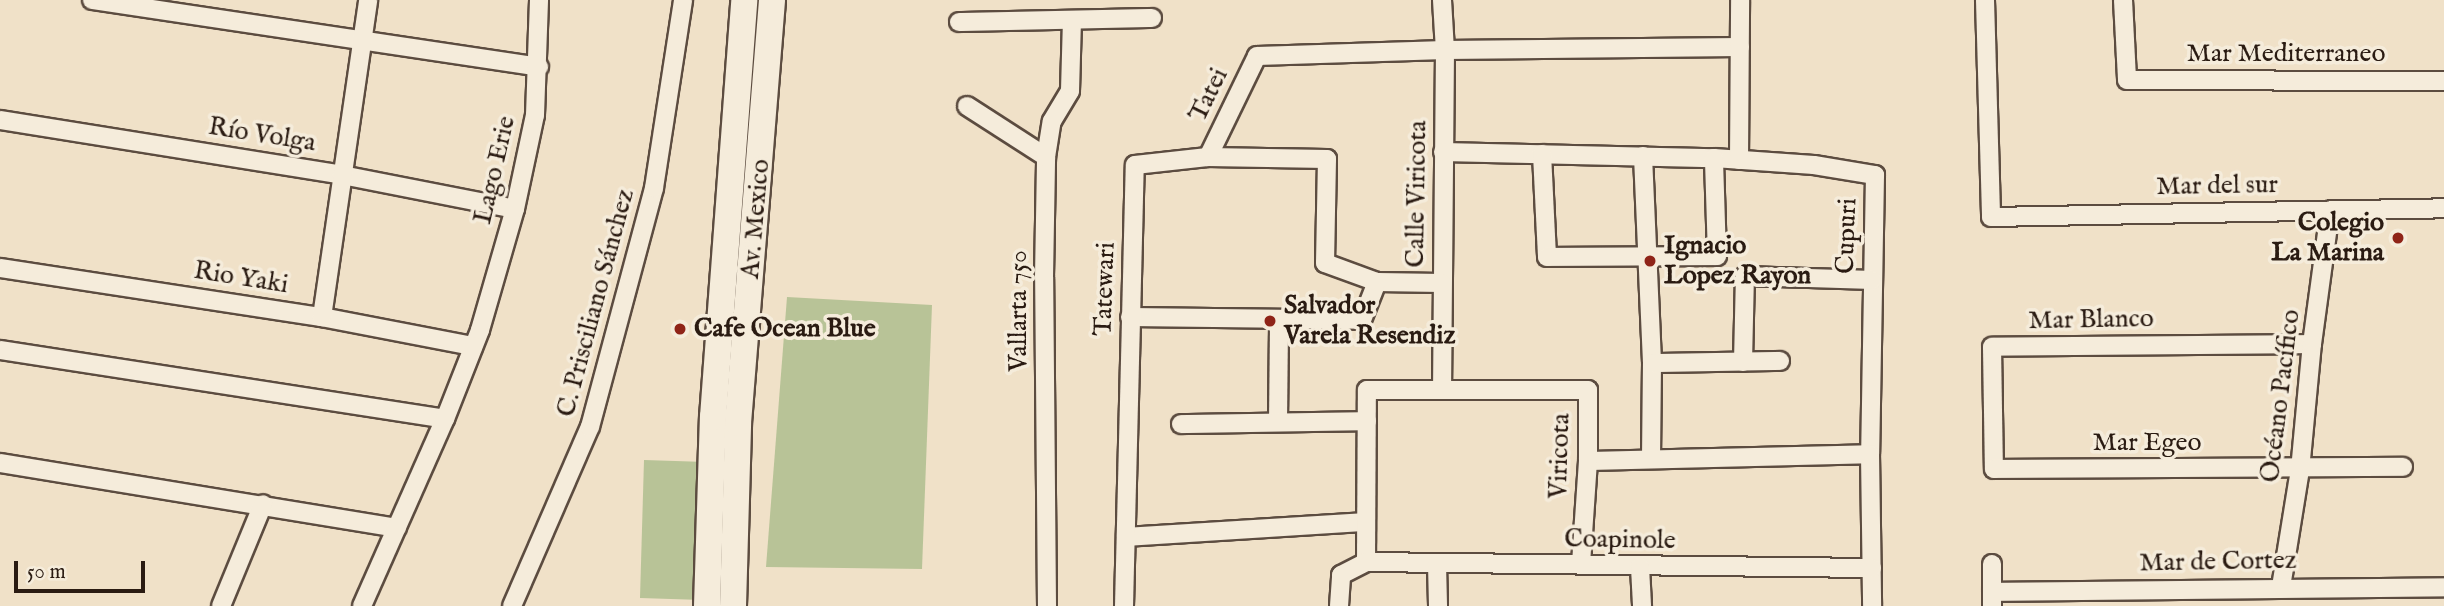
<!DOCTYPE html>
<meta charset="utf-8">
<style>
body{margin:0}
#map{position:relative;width:2444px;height:606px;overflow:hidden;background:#f0e1c8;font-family:"IM FELL English",serif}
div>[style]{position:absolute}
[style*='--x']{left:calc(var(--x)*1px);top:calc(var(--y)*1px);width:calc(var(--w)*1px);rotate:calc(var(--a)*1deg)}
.green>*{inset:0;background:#b8c397}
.roads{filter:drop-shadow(2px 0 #5c4c40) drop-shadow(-2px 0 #5c4c40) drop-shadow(0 2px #5c4c40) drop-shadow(0 -2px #5c4c40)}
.street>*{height:18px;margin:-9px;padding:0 9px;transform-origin:9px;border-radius:9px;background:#f5ecdb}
.secondary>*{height:26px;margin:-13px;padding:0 13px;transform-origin:13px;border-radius:13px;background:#f5ecdb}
.dots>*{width:19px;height:19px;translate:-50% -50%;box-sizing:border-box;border:4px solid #f5ecdb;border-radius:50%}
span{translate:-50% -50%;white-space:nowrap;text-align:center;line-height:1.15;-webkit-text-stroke:7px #f5ecdb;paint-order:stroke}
.street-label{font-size:26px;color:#2a1b12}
.poi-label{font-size:26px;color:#2a1b12;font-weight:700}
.right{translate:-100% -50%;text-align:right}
.left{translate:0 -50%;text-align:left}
.scale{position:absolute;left:14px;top:561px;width:131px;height:32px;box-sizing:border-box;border:4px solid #2a1b12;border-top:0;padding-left:9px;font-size:21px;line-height:24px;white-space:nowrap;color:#2a1b12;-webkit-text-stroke:5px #f5ecdb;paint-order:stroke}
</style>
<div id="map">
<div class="green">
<div style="clip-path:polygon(787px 297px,932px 305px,922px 569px,766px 567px)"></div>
<div style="clip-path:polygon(644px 460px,706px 462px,702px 600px,640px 598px)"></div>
</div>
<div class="roads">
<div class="street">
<div style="--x:92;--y:0;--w:452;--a:8.5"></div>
<div style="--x:1442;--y:0;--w:50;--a:86.6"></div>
<div style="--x:1445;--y:50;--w:339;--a:90.5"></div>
<div style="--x:1985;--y:0;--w:217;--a:88.4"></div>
<div style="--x:1991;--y:217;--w:453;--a:-1.1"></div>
<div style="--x:2123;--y:0;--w:80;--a:87.1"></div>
<div style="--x:2127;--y:80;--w:317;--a:0.2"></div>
<div style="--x:959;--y:22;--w:193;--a:-1.2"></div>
<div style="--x:967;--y:106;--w:94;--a:32.8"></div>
<div style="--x:0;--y:120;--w:346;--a:9.1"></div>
<div style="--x:342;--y:175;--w:176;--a:11.1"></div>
<div style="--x:1443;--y:152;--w:271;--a:1.3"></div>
<div style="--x:1714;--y:158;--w:100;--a:4"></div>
<div style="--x:1814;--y:165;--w:62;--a:9.3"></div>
<div style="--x:1875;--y:175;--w:279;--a:91"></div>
<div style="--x:1870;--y:454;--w:152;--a:89.2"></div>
<div style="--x:1542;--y:154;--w:103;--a:87.2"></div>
<div style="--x:1547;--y:257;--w:170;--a:-0.3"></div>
<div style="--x:1717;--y:256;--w:98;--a:-91.8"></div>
<div style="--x:1643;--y:156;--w:207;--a:87.5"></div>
<div style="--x:1652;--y:363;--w:94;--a:90.6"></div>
<div style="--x:1208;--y:157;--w:112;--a:-64.1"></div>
<div style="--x:1257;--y:56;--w:188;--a:-1.8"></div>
<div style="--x:1445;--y:50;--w:295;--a:-0.6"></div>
<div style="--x:1739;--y:160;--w:160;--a:-89.6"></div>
<div style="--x:0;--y:268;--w:326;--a:8.7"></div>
<div style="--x:322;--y:317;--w:154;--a:10.9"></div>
<div style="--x:322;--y:317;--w:320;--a:-81.7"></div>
<div style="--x:1130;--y:317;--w:232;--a:0.7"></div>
<div style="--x:1362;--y:320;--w:41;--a:-68.5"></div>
<div style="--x:1377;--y:282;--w:65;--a:0.9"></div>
<div style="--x:2312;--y:344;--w:320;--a:179.5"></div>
<div style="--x:1992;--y:347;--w:122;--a:89.1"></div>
<div style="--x:1994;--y:469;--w:409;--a:-0.3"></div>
<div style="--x:0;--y:350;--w:450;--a:8.8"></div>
<div style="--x:1743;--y:362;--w:86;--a:-88.7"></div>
<div style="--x:1745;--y:276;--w:127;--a:1.8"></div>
<div style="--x:1652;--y:363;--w:128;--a:-0.9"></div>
<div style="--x:1278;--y:422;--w:103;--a:-89.4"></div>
<div style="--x:1181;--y:424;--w:186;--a:-0.9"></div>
<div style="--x:1588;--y:461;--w:282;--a:-1.4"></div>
<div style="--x:0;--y:463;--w:402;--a:9.3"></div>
<div style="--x:1126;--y:537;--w:240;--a:-3.6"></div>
<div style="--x:1366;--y:562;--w:172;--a:-89.7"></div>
<div style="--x:1367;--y:390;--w:221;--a:0"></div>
<div style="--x:1588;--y:390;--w:71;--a:90"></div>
<div style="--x:1588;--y:461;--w:104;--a:93.9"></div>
<div style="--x:1366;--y:562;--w:506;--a:0.68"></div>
<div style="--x:1437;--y:564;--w:42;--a:88.6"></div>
<div style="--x:1640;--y:567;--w:39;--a:87"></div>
<div style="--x:2281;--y:587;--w:119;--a:-80.8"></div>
<div style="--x:2300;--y:470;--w:127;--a:-84.6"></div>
<div style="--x:2312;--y:344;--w:135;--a:-82.3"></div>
<div style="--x:1992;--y:592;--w:452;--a:-0.6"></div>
<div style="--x:221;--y:606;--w:110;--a:-67.6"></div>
<div style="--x:362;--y:606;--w:205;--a:-66.1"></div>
<div style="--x:445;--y:419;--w:96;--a:-68.5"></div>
<div style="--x:480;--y:330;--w:126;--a:-73.9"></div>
<div style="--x:515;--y:209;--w:96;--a:-78"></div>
<div style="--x:535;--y:115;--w:115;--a:-88"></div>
<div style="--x:512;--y:606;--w:195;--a:-66.5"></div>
<div style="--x:590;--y:427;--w:247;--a:-75"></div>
<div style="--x:654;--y:188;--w:190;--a:-81.2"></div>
<div style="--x:1047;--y:606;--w:329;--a:-90.5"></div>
<div style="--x:1044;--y:277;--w:120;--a:-89"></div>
<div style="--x:1046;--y:157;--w:36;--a:-81"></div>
<div style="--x:1052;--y:121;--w:35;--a:-59"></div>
<div style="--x:1070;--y:91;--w:70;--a:-88.4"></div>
<div style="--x:1124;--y:606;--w:441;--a:-88.6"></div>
<div style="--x:1135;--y:165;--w:73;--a:-6.3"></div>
<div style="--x:1208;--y:157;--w:119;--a:1"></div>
<div style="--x:1327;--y:159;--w:104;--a:91.1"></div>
<div style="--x:1325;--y:263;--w:55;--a:20.1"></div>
<div style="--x:1339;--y:606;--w:31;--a:-86"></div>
<div style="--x:1341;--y:575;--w:28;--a:-27"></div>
<div style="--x:1992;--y:606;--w:42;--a:-90"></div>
</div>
<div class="secondary">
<div style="--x:707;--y:606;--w:189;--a:-88.2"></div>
<div style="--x:713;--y:417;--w:418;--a:-85.7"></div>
<div style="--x:733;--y:606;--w:183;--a:-88.4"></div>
<div style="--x:738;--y:423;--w:424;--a:-85.4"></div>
</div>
</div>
<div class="dots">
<div style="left:2398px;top:238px;background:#8f2418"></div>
<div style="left:1650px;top:261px;background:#8f2418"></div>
<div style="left:1270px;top:321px;background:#8f2418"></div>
<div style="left:680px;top:329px;background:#8f2418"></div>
</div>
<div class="street-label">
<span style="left:2286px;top:54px">Mar Mediterraneo</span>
<span style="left:1209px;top:95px;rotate:-64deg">Tatei</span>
<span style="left:262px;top:135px;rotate:9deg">Río Volga</span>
<span style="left:495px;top:170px;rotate:-77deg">Lago Erie</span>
<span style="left:2217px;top:186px;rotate:-1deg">Mar del sur</span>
<span style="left:1417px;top:194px;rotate:-89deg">Calle Viricota</span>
<span style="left:756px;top:219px;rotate:-85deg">Av. Mexico</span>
<span style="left:1847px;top:236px;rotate:-88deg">Cupuri</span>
<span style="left:241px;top:278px;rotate:9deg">Rio Yaki</span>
<span style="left:1105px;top:289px;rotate:-88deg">Tatewari</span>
<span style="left:596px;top:303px;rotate:-75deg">C. Prisciliano Sánchez</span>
<span style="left:1019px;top:311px;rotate:-90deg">Vallarta 750</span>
<span style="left:2091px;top:320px;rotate:-1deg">Mar Blanco</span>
<span style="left:2281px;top:396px;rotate:-83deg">Océano Pacífico</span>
<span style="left:2147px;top:443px">Mar Egeo</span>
<span style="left:1560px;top:456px;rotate:-88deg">Viricota</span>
<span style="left:1620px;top:540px;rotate:1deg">Coapinole</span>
<span style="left:2218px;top:562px;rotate:-1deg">Mar de Cortez</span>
</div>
<div class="poi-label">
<span class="right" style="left:2384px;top:238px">Colegio<br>La Marina</span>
<span class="left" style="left:1664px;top:261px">Ignacio<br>Lopez Rayon</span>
<span class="left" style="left:1284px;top:321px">Salvador<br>Varela Resendiz</span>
<span class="left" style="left:694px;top:329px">Cafe Ocean Blue</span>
</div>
<div class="scale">50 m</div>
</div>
